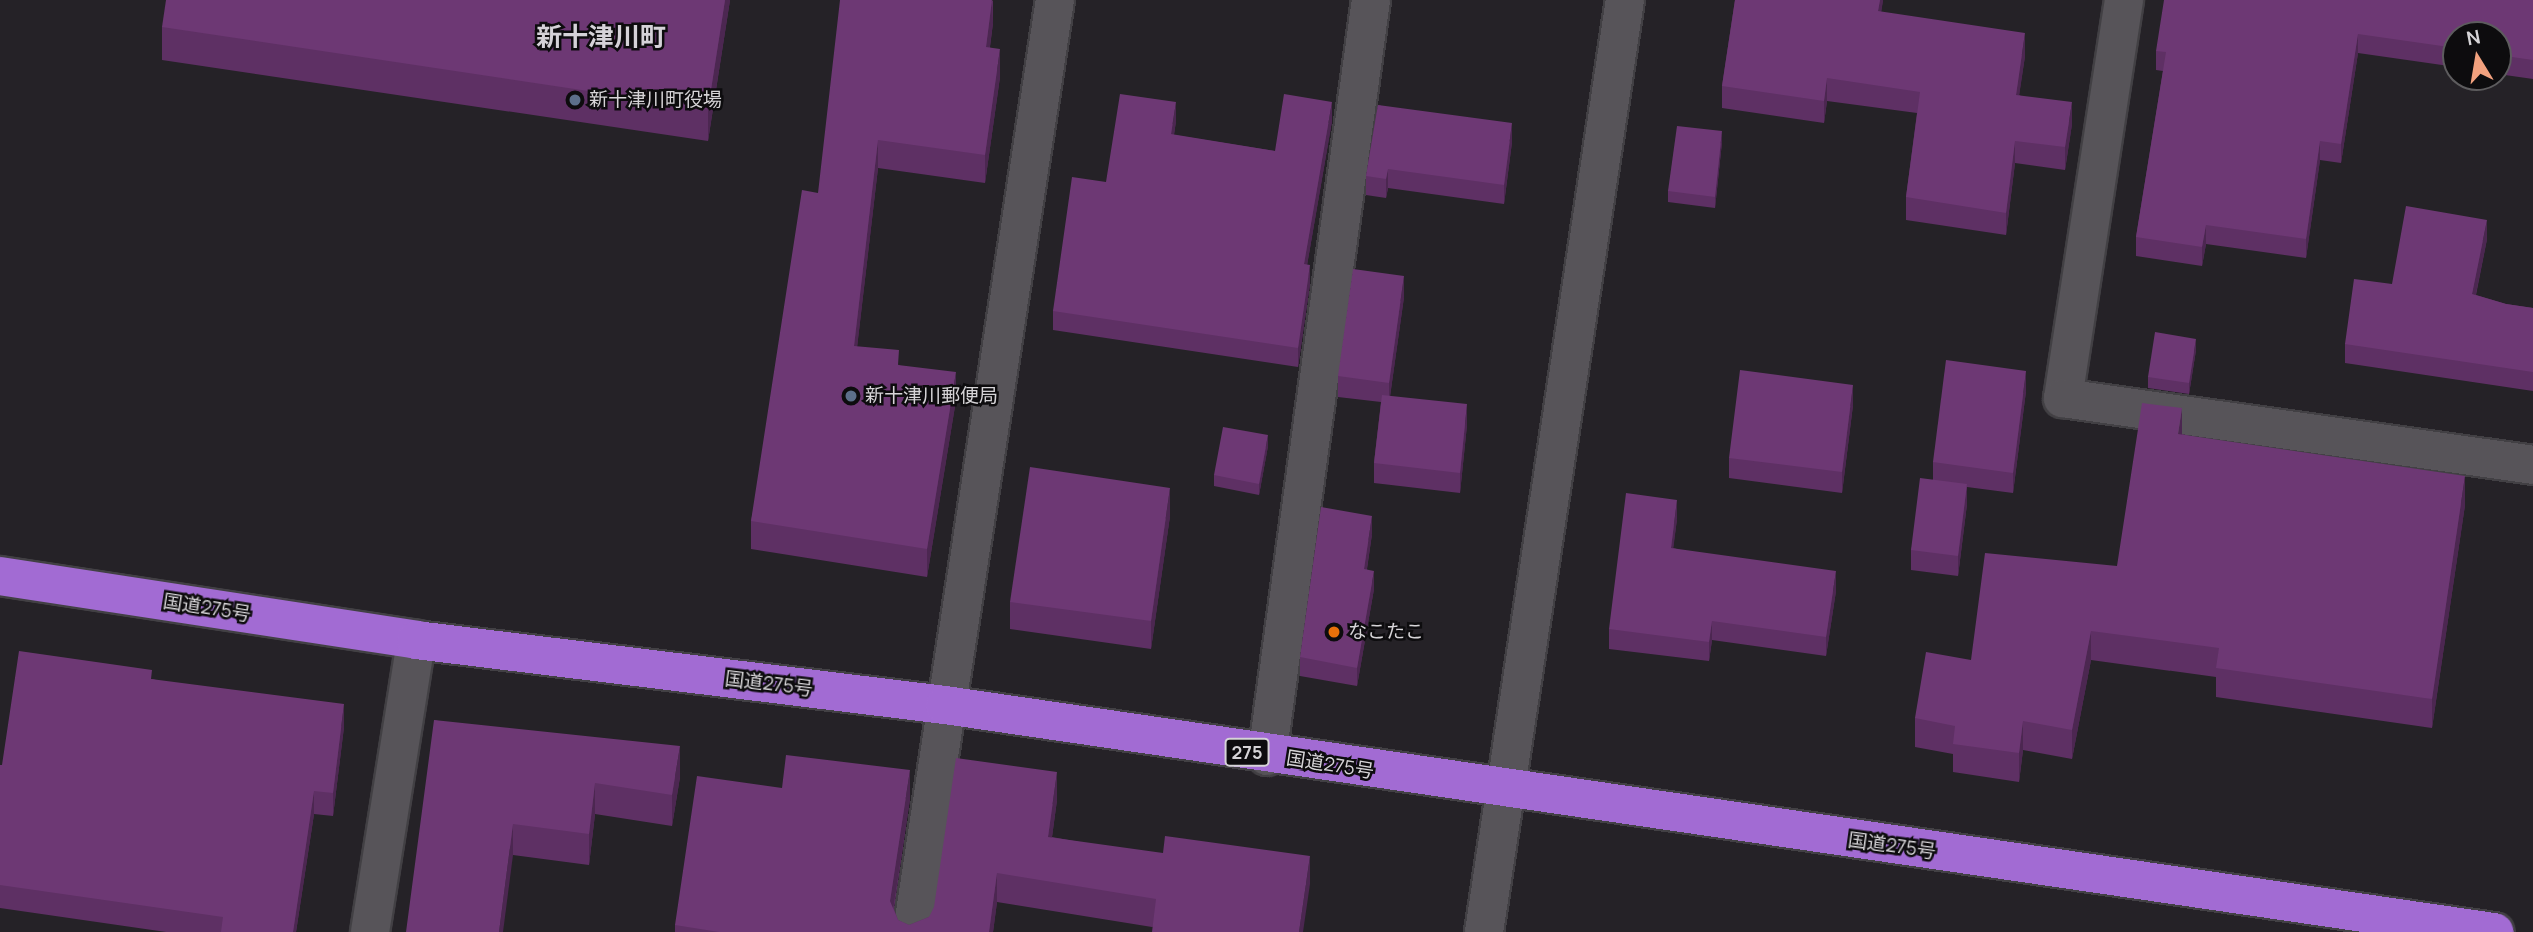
<!DOCTYPE html>
<meta charset="utf-8">
<style>
body{margin:0}
#map{position:relative;width:2533px;height:932px;overflow:hidden;background:#252227;font-family:Manrope,"Noto Sans JP",sans-serif}
div>[style]{position:absolute}
[style*='--x']{left:calc(var(--x)*1px);top:calc(var(--y)*1px);width:calc(var(--w)*1px);rotate:calc(var(--a)*1deg)}
.roads{filter:drop-shadow(2px 0 #424044) drop-shadow(-2px 0 #424044) drop-shadow(0 2px #424044) drop-shadow(0 -2px #424044)}
.minor>*{height:38px;margin:-19px;padding:0 19px;transform-origin:19px;border-radius:19px;background:#575459}
.highway>*{height:38px;margin:-19px;padding:0 19px;transform-origin:19px;border-radius:19px;background:#a26bd3}
.wall>*{inset:0;background:#5e3064}
.shaded-wall>*{inset:0;background:#4c2751}
.building>*{inset:0;background:#6d3874}
.dots>*{width:19px;height:19px;translate:-50% -50%;box-sizing:border-box;border:4px solid #0d0c0e;border-radius:50%}
span{translate:-50% -50%;white-space:nowrap;text-align:center;line-height:1.15;-webkit-text-stroke:5px #0d0c0e;paint-order:stroke}
.shield-label span{padding:2px 5px;background:#0d0c0e;border:2px solid;border-radius:5px;-webkit-text-stroke-width:0}
.shield-label{font-size:18px;color:#d6d4d7;font-weight:700}
.poi-label{font-size:19px;color:#d6d4d7}
.left{translate:0 -50%;text-align:left}
.street-label{font-size:19px;color:#d6d4d7}
.district-label{font-size:26px;color:#d5d2d8;font-weight:700}
.north{position:absolute;left:2442px;top:21px;width:70px;height:70px;box-sizing:border-box;background:#0d0c0e;border:2px solid #5d5c5e;border-radius:50%;rotate:349deg;font-size:19px;font-weight:700;line-height:28px;text-align:center;color:#d6d4d7}
.north::after{content:'';display:block;margin:auto;width:24px;height:32px;background:#f2a17e;clip-path:polygon(50% 0,100% 100%,50% 72%,0 100%)}
</style>
<div id="map">
<div class="roads">
<div class="minor">
<div style="--x:2124;--y:0;--w:403;--a:98.7"></div>
<div style="--x:2063;--y:398;--w:475;--a:8.1"></div>
<div style="--x:1267;--y:756;--w:763;--a:-82.17"></div>
<div style="--x:370;--y:932;--w:296;--a:-81"></div>
<div style="--x:912;--y:932;--w:943;--a:-81.28"></div>
<div style="--x:1484;--y:932;--w:943;--a:-81.4"></div>
</div>
<div class="highway">
<div style="--x:0;--y:576;--w:421;--a:8.7"></div>
<div style="--x:416;--y:640;--w:533;--a:7.01"></div>
<div style="--x:945;--y:705;--w:1566;--a:8.34"></div>
</div>
</div>
<div class="wall">
<div style="clip-path:polygon(730px 0,708px 141px,162px 60px,162px 27px)"></div>
<div style="clip-path:polygon(993px 0,993px 23px,990px 47px,1000px 77px,985px 183px,878px 168px,857px 347px,899px 365px,956px 400px,927px 577px,751px 549px,751px 521px,818px 193px)"></div>
<div style="clip-path:polygon(1735px 0,1883px 0,1881px 12px,2025px 56px,2019px 95px,2072px 124px,2065px 170px,2015px 163px,2006px 235px,1906px 220px,1906px 197px,1917px 113px,1827px 101px,1824px 123px,1722px 108px,1722px 86px)"></div>
<div style="clip-path:polygon(2533px 0,2533px 79px,2498px 74px,2498px 35px,2456px 35px,2456px 67px,2358px 53px,2341px 163px,2320px 160px,2306px 258px,2206px 244px,2202px 266px,2136px 256px,2136px 237px,2163px 71px,2156px 70px,2156px 51px)"></div>
<div style="clip-path:polygon(1378px 105px,1512px 142px,1504px 204px,1388px 188px,1386px 198px,1366px 195px,1366px 176px)"></div>
<div style="clip-path:polygon(1176px 121px,1174px 135px,1275px 151px,1332px 121px,1307px 265px,1310px 284px,1298px 367px,1053px 330px,1053px 311px,1106px 182px)"></div>
<div style="clip-path:polygon(1722px 142px,1715px 208px,1668px 202px,1668px 191px)"></div>
<div style="clip-path:polygon(2487px 239px,2476px 295px,2506px 304px,2533px 308px,2533px 391px,2345px 363px,2345px 344px,2392px 284px)"></div>
<div style="clip-path:polygon(1404px 297px,1390px 396px,1467px 425px,1460px 493px,1374px 483px,1374px 463px,1381px 402px,1338px 397px,1338px 376px)"></div>
<div style="clip-path:polygon(2196px 350px,2189px 394px,2148px 388px,2148px 377px)"></div>
<div style="clip-path:polygon(2026px 391px,2013px 493px,1967px 487px,1967px 504px,1958px 576px,1911px 570px,1911px 550px,1933px 479px,1933px 462px)"></div>
<div style="clip-path:polygon(1853px 405px,1842px 493px,1729px 478px,1729px 458px)"></div>
<div style="clip-path:polygon(2182px 434px,2465px 505px,2432px 728px,2216px 697px,2216px 677px,2091px 660px,2072px 759px,2023px 750px,2019px 782px,1953px 772px,1953px 754px,1915px 747px,1915px 718px,1971px 660px,2117px 566px)"></div>
<div style="clip-path:polygon(1268px 446px,1259px 495px,1214px 486px,1214px 475px)"></div>
<div style="clip-path:polygon(1170px 516px,1151px 649px,1010px 629px,1010px 602px)"></div>
<div style="clip-path:polygon(1677px 519px,1673px 548px,1836px 591px,1826px 656px,1712px 640px,1709px 661px,1609px 649px,1609px 629px)"></div>
<div style="clip-path:polygon(1372px 534px,1367px 569px,1374px 589px,1357px 686px,1300px 676px,1300px 657px)"></div>
<div style="clip-path:polygon(152px 679px,344px 727px,333px 816px,314px 814px,296px 932px,166px 932px,0 908px,0 765px,2px 765px)"></div>
<div style="clip-path:polygon(434px 720px,680px 777px,672px 826px,595px 814px,589px 865px,513px 855px)"></div>
<div style="clip-path:polygon(782px 788px,910px 799px,894px 909px,898px 920px,909px 925px,929px 917px,1057px 800px,1052px 837px,1310px 884px,1152px 927px,997px 902px,993px 932px,675px 932px,675px 925px)"></div>
</div>
<div class="shaded-wall">
<div style="clip-path:polygon(725px 0,730px 0,708px 141px,708px 109px)"></div>
<div style="clip-path:polygon(992px 0,993px 23px,986px 75px,986px 47px)"></div>
<div style="clip-path:polygon(1880px 0,1883px 0,1878px 34px,1878px 11px)"></div>
<div style="clip-path:polygon(2025px 33px,2025px 56px,2016px 117px,2016px 95px)"></div>
<div style="clip-path:polygon(2358px 34px,2358px 53px,2341px 163px,2341px 144px)"></div>
<div style="clip-path:polygon(1000px 49px,1000px 77px,985px 183px,985px 155px)"></div>
<div style="clip-path:polygon(1827px 78px,1827px 101px,1824px 123px,1824px 101px)"></div>
<div style="clip-path:polygon(1176px 102px,1176px 121px,1171px 153px,1171px 134px)"></div>
<div style="clip-path:polygon(1332px 102px,1332px 121px,1304px 283px,1304px 264px)"></div>
<div style="clip-path:polygon(2072px 102px,2072px 124px,2065px 170px,2065px 147px)"></div>
<div style="clip-path:polygon(1512px 123px,1512px 142px,1504px 204px,1504px 185px)"></div>
<div style="clip-path:polygon(1722px 131px,1722px 142px,1715px 208px,1715px 197px)"></div>
<div style="clip-path:polygon(878px 140px,878px 168px,854px 374px,854px 346px)"></div>
<div style="clip-path:polygon(2015px 141px,2015px 163px,2006px 235px,2006px 213px)"></div>
<div style="clip-path:polygon(2320px 141px,2320px 160px,2306px 258px,2306px 239px)"></div>
<div style="clip-path:polygon(1388px 169px,1388px 188px,1386px 198px,1386px 179px)"></div>
<div style="clip-path:polygon(2487px 220px,2487px 239px,2472px 313px,2472px 294px)"></div>
<div style="clip-path:polygon(2206px 225px,2206px 244px,2202px 266px,2202px 247px)"></div>
<div style="clip-path:polygon(1310px 265px,1310px 284px,1298px 367px,1298px 348px)"></div>
<div style="clip-path:polygon(1404px 276px,1404px 297px,1389px 404px,1389px 383px)"></div>
<div style="clip-path:polygon(2196px 339px,2196px 350px,2189px 394px,2189px 383px)"></div>
<div style="clip-path:polygon(2026px 371px,2026px 391px,2013px 493px,2013px 473px)"></div>
<div style="clip-path:polygon(956px 372px,956px 400px,927px 577px,927px 549px)"></div>
<div style="clip-path:polygon(1853px 385px,1853px 405px,1842px 493px,1842px 472px)"></div>
<div style="clip-path:polygon(1467px 404px,1467px 425px,1460px 493px,1460px 473px)"></div>
<div style="clip-path:polygon(2182px 408px,2182px 437px,2178px 434px)"></div>
<div style="clip-path:polygon(1268px 435px,1268px 446px,1259px 495px,1259px 484px)"></div>
<div style="clip-path:polygon(2465px 476px,2465px 505px,2432px 728px,2432px 699px)"></div>
<div style="clip-path:polygon(1967px 484px,1967px 504px,1958px 576px,1958px 556px)"></div>
<div style="clip-path:polygon(1170px 488px,1170px 516px,1151px 649px,1151px 621px)"></div>
<div style="clip-path:polygon(1677px 500px,1677px 519px,1671px 567px,1671px 548px)"></div>
<div style="clip-path:polygon(1372px 516px,1372px 534px,1364px 588px,1364px 569px)"></div>
<div style="clip-path:polygon(1374px 571px,1374px 589px,1357px 686px,1357px 668px)"></div>
<div style="clip-path:polygon(1836px 571px,1836px 591px,1826px 656px,1826px 637px)"></div>
<div style="clip-path:polygon(1712px 621px,1712px 640px,1709px 661px,1709px 642px)"></div>
<div style="clip-path:polygon(2091px 631px,2091px 660px,2072px 759px,2072px 730px)"></div>
<div style="clip-path:polygon(344px 704px,344px 727px,333px 816px,333px 793px)"></div>
<div style="clip-path:polygon(2023px 721px,2023px 750px,2019px 782px,2019px 753px)"></div>
<div style="clip-path:polygon(680px 746px,680px 777px,672px 826px,672px 795px)"></div>
<div style="clip-path:polygon(910px 770px,910px 799px,890px 929px,890px 901px)"></div>
<div style="clip-path:polygon(1057px 772px,1057px 800px,1048px 866px,1048px 837px)"></div>
<div style="clip-path:polygon(595px 783px,595px 814px,589px 865px,589px 834px)"></div>
<div style="clip-path:polygon(314px 791px,314px 814px,296px 932px,293px 932px)"></div>
<div style="clip-path:polygon(513px 824px,513px 855px,503px 932px,499px 932px)"></div>
<div style="clip-path:polygon(1310px 856px,1310px 884px,1303px 932px,1299px 932px)"></div>
<div style="clip-path:polygon(997px 873px,997px 902px,993px 932px,989px 932px)"></div>
</div>
<div class="building">
<div style="clip-path:polygon(166px 0,725px 0,708px 109px,162px 27px)"></div>
<div style="clip-path:polygon(840px 0,992px 0,986px 47px,1000px 49px,985px 155px,878px 140px,854px 346px,899px 350px,898px 365px,956px 372px,927px 549px,751px 521px,802px 190px,818px 193px)"></div>
<div style="clip-path:polygon(1735px 0,1880px 0,1878px 11px,2025px 33px,2016px 95px,2072px 102px,2065px 147px,2015px 141px,2006px 213px,1906px 197px,1920px 92px,1827px 78px,1824px 101px,1722px 86px)"></div>
<div style="clip-path:polygon(2164px 0,2533px 0,2533px 60px,2498px 55px,2498px 35px,2456px 35px,2456px 48px,2358px 34px,2341px 144px,2320px 141px,2306px 239px,2206px 225px,2202px 247px,2136px 237px,2166px 52px,2156px 51px)"></div>
<div style="clip-path:polygon(1120px 94px,1176px 102px,1171px 134px,1275px 151px,1284px 94px,1332px 102px,1304px 264px,1310px 265px,1298px 348px,1053px 311px,1072px 177px,1106px 182px)"></div>
<div style="clip-path:polygon(1378px 105px,1512px 123px,1504px 185px,1388px 169px,1386px 179px,1366px 176px)"></div>
<div style="clip-path:polygon(1677px 126px,1722px 131px,1715px 197px,1668px 191px)"></div>
<div style="clip-path:polygon(2406px 206px,2487px 220px,2472px 294px,2506px 304px,2533px 308px,2533px 372px,2345px 344px,2354px 279px,2392px 284px)"></div>
<div style="clip-path:polygon(1353px 269px,1404px 276px,1389px 383px,1338px 376px)"></div>
<div style="clip-path:polygon(2155px 332px,2196px 339px,2189px 383px,2148px 377px)"></div>
<div style="clip-path:polygon(1946px 360px,2026px 371px,2013px 473px,1933px 462px)"></div>
<div style="clip-path:polygon(1740px 370px,1853px 385px,1842px 472px,1729px 458px)"></div>
<div style="clip-path:polygon(1382px 395px,1467px 404px,1460px 473px,1374px 463px)"></div>
<div style="clip-path:polygon(2142px 403px,2182px 408px,2178px 434px,2465px 476px,2432px 699px,2216px 668px,2219px 648px,2091px 631px,2072px 730px,2023px 721px,2019px 753px,1953px 744px,1955px 726px,1915px 718px,1926px 652px,1971px 660px,1985px 553px,2117px 566px)"></div>
<div style="clip-path:polygon(1223px 427px,1268px 435px,1259px 484px,1214px 475px)"></div>
<div style="clip-path:polygon(1030px 467px,1170px 488px,1151px 621px,1010px 602px)"></div>
<div style="clip-path:polygon(1920px 478px,1967px 484px,1958px 556px,1911px 550px)"></div>
<div style="clip-path:polygon(1626px 493px,1677px 500px,1671px 548px,1836px 571px,1826px 637px,1712px 621px,1709px 642px,1609px 629px)"></div>
<div style="clip-path:polygon(1321px 507px,1372px 516px,1364px 569px,1374px 571px,1357px 668px,1300px 657px)"></div>
<div style="clip-path:polygon(19px 651px,152px 670px,151px 679px,344px 704px,333px 793px,314px 791px,293px 932px,221px 932px,223px 917px,0 885px,0 765px,2px 765px)"></div>
<div style="clip-path:polygon(434px 720px,680px 746px,672px 795px,595px 783px,589px 834px,513px 824px,499px 932px,406px 932px)"></div>
<div style="clip-path:polygon(786px 755px,910px 770px,890px 901px,898px 920px,909px 925px,929px 917px,934px 907px,956px 758px,1057px 772px,1048px 837px,1163px 853px,1165px 836px,1310px 856px,1299px 932px,1152px 932px,1156px 899px,997px 873px,989px 932px,719px 932px,675px 925px,697px 776px,782px 788px)"></div>
</div>
<div class="dots">
<div style="left:575px;top:100px;background:#5c6f8a"></div>
<div style="left:851px;top:396px;background:#5c6f8a"></div>
<div style="left:1334px;top:632px;background:#e8710a"></div>
</div>
<div class="shield-label">
<span style="left:1247px;top:752px">275</span>
</div>
<div class="poi-label">
<span class="left" style="left:589px;top:100px">新十津川町役場</span>
<span class="left" style="left:865px;top:396px">新十津川郵便局</span>
<span class="left" style="left:1348px;top:632px">なこたこ</span>
</div>
<div class="street-label">
<span style="left:207px;top:608px;rotate:9deg">国道275号</span>
<span style="left:769px;top:684px;rotate:7deg">国道275号</span>
<span style="left:1330px;top:765px;rotate:9deg">国道275号</span>
<span style="left:1892px;top:846px;rotate:8deg">国道275号</span>
</div>
<div class="district-label">
<span style="left:601px;top:37px">新十津川町</span>
</div>
<div class="north">N</div>
</div>
